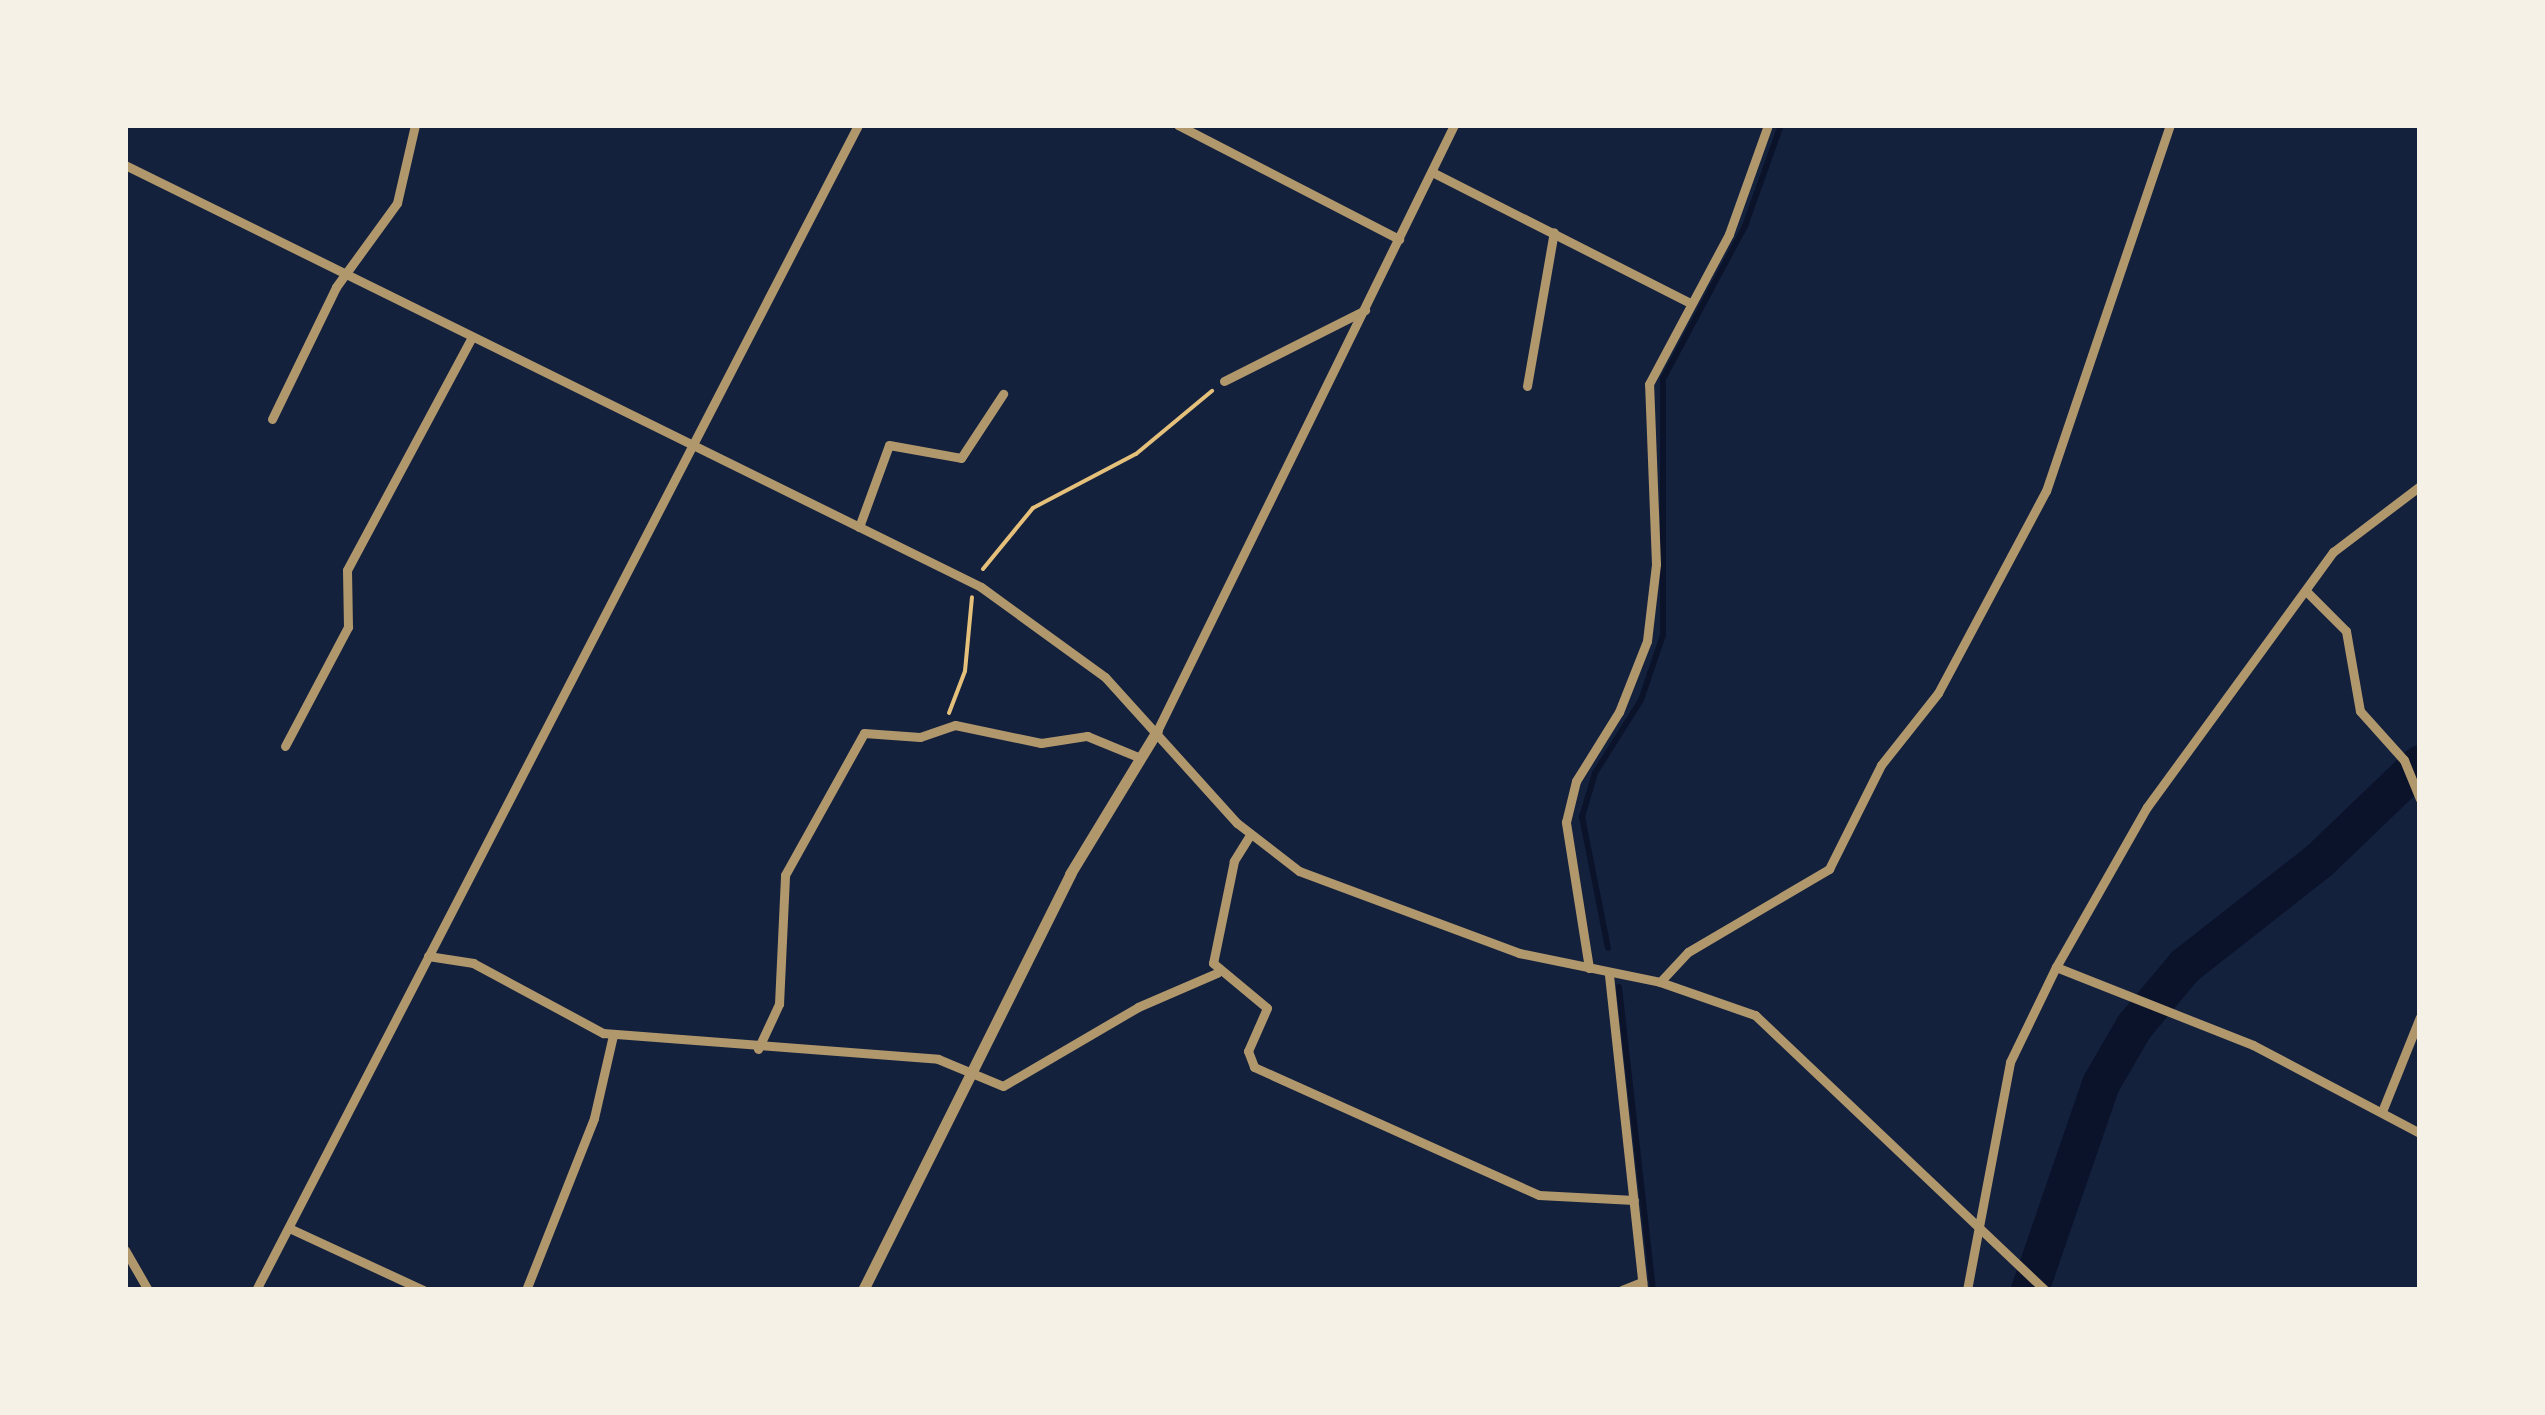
<!DOCTYPE html>
<style>
body{margin:0}
#map{position:relative;width:2545px;height:1415px;overflow:hidden;background:#14213d;font-family:Raleway,sans-serif}
div>[style]{position:absolute}
[style*='--x']{left:calc(var(--x)*1px);top:calc(var(--y)*1px);width:calc(var(--w)*1px);rotate:calc(var(--a)*1deg)}
.stream>*{height:6px;margin:-3px;padding:0 3px;transform-origin:3px;border-radius:3px;background:#0b132b}
.river>*{height:38px;margin:-19px;padding:0 19px;transform-origin:19px;border-radius:19px;background:#0b132b}
.path>*{height:4px;margin:-2px;padding:0 2px;transform-origin:2px;border-radius:2px;background:#e5c07b}
.minor>*{height:9px;margin:-4.5px;padding:0 4.5px;transform-origin:4.5px;border-radius:4.5px;background:#b1986c}
.tertiary>*{height:11px;margin:-5.5px;padding:0 5.5px;transform-origin:5.5px;border-radius:5.5px;background:#b1986c}
span{translate:-50% -50%;white-space:nowrap;text-align:center;line-height:1.15;-webkit-text-stroke:9px #f6f1e7;paint-order:stroke}
.frame{position:absolute;inset:0;border:128px solid #f6f1e7;pointer-events:none}
</style>
<div id="map">
<div class="stream">
<div style="--x:1608;--y:948;--w:134;--a:-101.2"></div>
<div style="--x:1582;--y:817;--w:46;--a:-73.5"></div>
<div style="--x:1595;--y:773;--w:86;--a:-57.8"></div>
<div style="--x:1641;--y:700;--w:69;--a:-71.3"></div>
<div style="--x:1663;--y:635;--w:256;--a:-90"></div>
<div style="--x:1663;--y:379;--w:174;--a:-61.8"></div>
<div style="--x:1745;--y:226;--w:107;--a:-70.4"></div>
<div style="--x:1619;--y:987;--w:305;--a:83.6"></div>
</div>
<div class="river">
<div style="--x:2030;--y:1290;--w:218;--a:-71"></div>
<div style="--x:2101;--y:1084;--w:66;--a:-59.9"></div>
<div style="--x:2134;--y:1027;--w:80;--a:-50.1"></div>
<div style="--x:2185;--y:966;--w:170;--a:-38.1"></div>
<div style="--x:2319;--y:861;--w:140;--a:-43.8"></div>
</div>
<div class="path">
<div style="--x:983;--y:569;--w:79;--a:-50.7"></div>
<div style="--x:1033;--y:508;--w:116;--a:-27.7"></div>
<div style="--x:1136;--y:454;--w:99;--a:-39.7"></div>
<div style="--x:949;--y:713;--w:45;--a:-69.1"></div>
<div style="--x:965;--y:671;--w:74;--a:-84.6"></div>
</div>
<div class="minor">
<div style="--x:1178;--y:125;--w:249;--a:27.3"></div>
<div style="--x:125;--y:165;--w:954;--a:26.24"></div>
<div style="--x:981;--y:587;--w:153;--a:36"></div>
<div style="--x:1105;--y:677;--w:197;--a:47.9"></div>
<div style="--x:1237;--y:823;--w:78;--a:37.7"></div>
<div style="--x:1299;--y:871;--w:235;--a:20.4"></div>
<div style="--x:1519;--y:953;--w:144;--a:11.6"></div>
<div style="--x:1660;--y:982;--w:101;--a:19.2"></div>
<div style="--x:1755;--y:1015;--w:400;--a:43.5"></div>
<div style="--x:1432;--y:172;--w:289;--a:26.9"></div>
<div style="--x:1224;--y:381;--w:158;--a:-26.7"></div>
<div style="--x:1527;--y:386;--w:156;--a:-80.1"></div>
<div style="--x:272;--y:419;--w:147;--a:-64.1"></div>
<div style="--x:336;--y:287;--w:104;--a:-54"></div>
<div style="--x:397;--y:203;--w:80;--a:-77"></div>
<div style="--x:859;--y:527;--w:87;--a:-69.9"></div>
<div style="--x:889;--y:445;--w:73;--a:10.2"></div>
<div style="--x:961;--y:458;--w:77;--a:-56.7"></div>
<div style="--x:2307;--y:592;--w:55;--a:45"></div>
<div style="--x:2346;--y:631;--w:81;--a:80.1"></div>
<div style="--x:2360;--y:711;--w:66;--a:48.1"></div>
<div style="--x:2404;--y:760;--w:42;--a:67.7"></div>
<div style="--x:1157;--y:731;--w:675;--a:-63.89"></div>
<div style="--x:285;--y:746;--w:135;--a:-62.1"></div>
<div style="--x:348;--y:627;--w:57;--a:-91"></div>
<div style="--x:347;--y:570;--w:264;--a:-61.8"></div>
<div style="--x:1250;--y:835;--w:31;--a:122"></div>
<div style="--x:1234;--y:861;--w:104;--a:101.6"></div>
<div style="--x:1213;--y:963;--w:70;--a:39.8"></div>
<div style="--x:1267;--y:1008;--w:47;--a:113.8"></div>
<div style="--x:1248;--y:1051;--w:17;--a:69"></div>
<div style="--x:1254;--y:1067;--w:312;--a:24.2"></div>
<div style="--x:1539;--y:1195;--w:95;--a:3"></div>
<div style="--x:428;--y:956;--w:46;--a:8.8"></div>
<div style="--x:473;--y:963;--w:148;--a:28.3"></div>
<div style="--x:603;--y:1033;--w:336;--a:4.4"></div>
<div style="--x:938;--y:1059;--w:70;--a:22.6"></div>
<div style="--x:1003;--y:1086;--w:156;--a:-30.3"></div>
<div style="--x:1138;--y:1007;--w:86;--a:-23.3"></div>
<div style="--x:2056;--y:967;--w:212;--a:21.6"></div>
<div style="--x:2253;--y:1045;--w:189;--a:27.8"></div>
<div style="--x:1589;--y:968;--w:148;--a:-99"></div>
<div style="--x:1566;--y:822;--w:42;--a:-76.3"></div>
<div style="--x:1576;--y:781;--w:81;--a:-58.1"></div>
<div style="--x:1619;--y:712;--w:76;--a:-68.5"></div>
<div style="--x:1647;--y:641;--w:78;--a:-83.3"></div>
<div style="--x:1656;--y:564;--w:180;--a:-92.2"></div>
<div style="--x:1649;--y:384;--w:170;--a:-61.9"></div>
<div style="--x:1729;--y:234;--w:116;--a:-70.3"></div>
<div style="--x:1609;--y:975;--w:317;--a:83.8"></div>
<div style="--x:1660;--y:982;--w:41;--a:-47"></div>
<div style="--x:1688;--y:952;--w:164;--a:-30.5"></div>
<div style="--x:1829;--y:869;--w:116;--a:-63.4"></div>
<div style="--x:1881;--y:765;--w:92;--a:-51.6"></div>
<div style="--x:1938;--y:693;--w:229;--a:-61.9"></div>
<div style="--x:2046;--y:491;--w:386;--a:-71.3"></div>
<div style="--x:758;--y:1049;--w:50;--a:-65"></div>
<div style="--x:779;--y:1004;--w:129;--a:-87.3"></div>
<div style="--x:785;--y:875;--w:162;--a:-60.9"></div>
<div style="--x:864;--y:733;--w:56;--a:4.1"></div>
<div style="--x:920;--y:737;--w:37;--a:-19"></div>
<div style="--x:955;--y:725;--w:88;--a:11.8"></div>
<div style="--x:1041;--y:743;--w:47;--a:-8.7"></div>
<div style="--x:1087;--y:736;--w:55;--a:22.4"></div>
<div style="--x:2383;--y:1109;--w:99;--a:-68.1"></div>
<div style="--x:289;--y:1228;--w:148;--a:24.8"></div>
<div style="--x:125;--y:1250;--w:46;--a:60.1"></div>
<div style="--x:256;--y:1290;--w:1311;--a:-62.67"></div>
<div style="--x:526;--y:1290;--w:185;--a:-68.4"></div>
<div style="--x:594;--y:1118;--w:85;--a:-77.1"></div>
<div style="--x:1622;--y:1290;--w:22;--a:-22"></div>
<div style="--x:1967;--y:1290;--w:232;--a:-79.3"></div>
<div style="--x:2010;--y:1062;--w:106;--a:-64.2"></div>
<div style="--x:2056;--y:967;--w:184;--a:-60.4"></div>
<div style="--x:2147;--y:807;--w:316;--a:-53.9"></div>
<div style="--x:2333;--y:552;--w:109;--a:-37.2"></div>
</div>
<div class="tertiary">
<div style="--x:863;--y:1290;--w:465;--a:-63.5"></div>
<div style="--x:1070;--y:874;--w:167;--a:-58.7"></div>
</div>
<div class="frame"></div>
</div>
